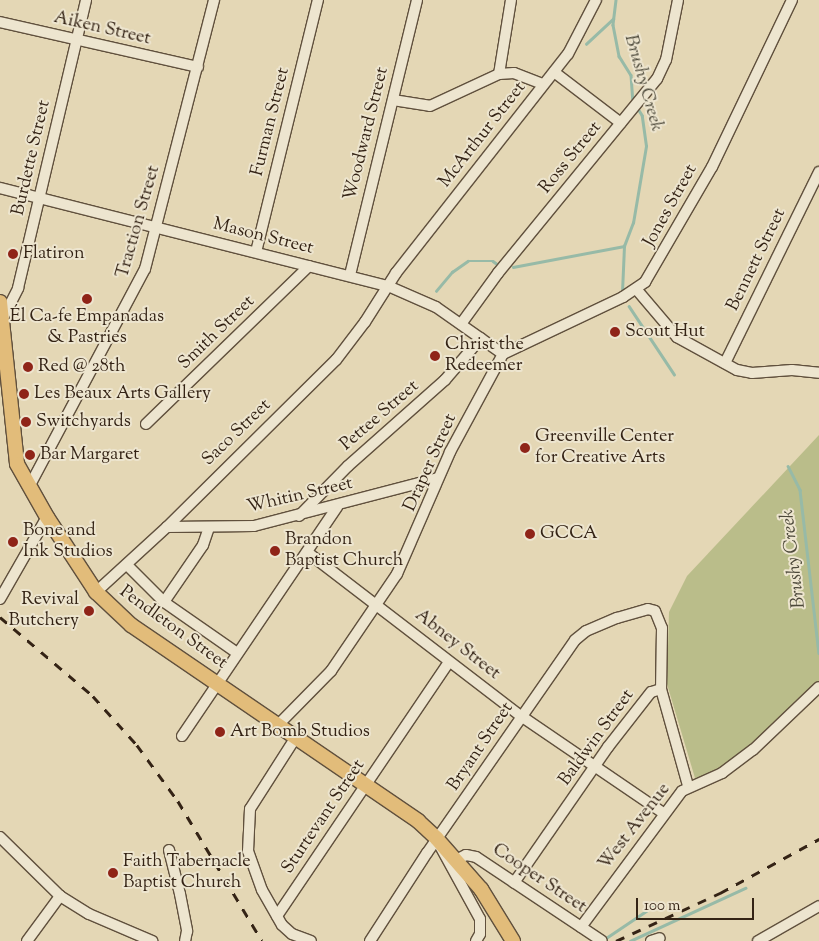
<!DOCTYPE html>
<meta charset="utf-8">
<style>
body{margin:0}
#map{position:relative;width:819px;height:941px;overflow:hidden;background:#e4d7b5;font-family:"Sorts Mill Goudy",serif}
div>[style]{position:absolute}
[style*='--x']{left:calc(var(--x)*1px);top:calc(var(--y)*1px);width:calc(var(--w)*1px);rotate:calc(var(--a)*1deg)}
.green>*{inset:0;background:#babd8a}
.stream>*{height:2.5px;margin:-1.25px;padding:0 1.25px;transform-origin:1.25px;border-radius:1.25px;background:#97baa7}
.roads{filter:drop-shadow(1px 0 #60503d) drop-shadow(-1px 0 #60503d) drop-shadow(0 1px #60503d) drop-shadow(0 -1px #60503d)}
.minor>*{height:10px;margin:-5px;padding:0 5px;transform-origin:5px;border-radius:5px;background:#ede5cf}
.major>*{height:14px;margin:-7px;padding:0 7px;transform-origin:7px;border-radius:7px;background:#e2bc7a}
.rail>*{height:2.5px;margin-top:-1.25px;transform-origin:0;background:repeating-linear-gradient(90deg,#342315 0 9px,transparent 0 18px)}
.dots>*{width:14px;height:14px;translate:-50% -50%;box-sizing:border-box;border:2px solid #ede5cf;border-radius:50%}
span{translate:-50% -50%;white-space:nowrap;text-align:center;line-height:1.15;-webkit-text-stroke:4px #ede5cf;paint-order:stroke}
.street-label{font-size:18px;color:#342315}
.poi-label{font-size:18px;color:#342315}
.left{translate:0 -50%;text-align:left}
.right{translate:-100% -50%;text-align:right}
.water-label{font-size:19px;color:#4d493a;font-style:italic}
.scale{position:absolute;left:636px;top:898px;width:118px;height:22px;box-sizing:border-box;border:2px solid #342315;border-top:0;padding-left:6px;font-size:15px;line-height:18px;white-space:nowrap;color:#342315;-webkit-text-stroke:4px #ede5cf;paint-order:stroke}
</style>
<div id="map">
<div class="green">
<div style="clip-path:polygon(819px 435px,819px 683px,754px 746px,713px 774px,695px 778px,667px 684px,669px 612px,687px 576px)"></div>
</div>
<div class="stream">
<div style="--x:616;--y:0;--w:25;--a:97"></div>
<div style="--x:613;--y:25;--w:32;--a:79"></div>
<div style="--x:619;--y:56;--w:22;--a:58"></div>
<div style="--x:631;--y:75;--w:29;--a:86"></div>
<div style="--x:586;--y:44;--w:37;--a:-43"></div>
<div style="--x:513;--y:267;--w:113;--a:-10.7"></div>
<div style="--x:436;--y:291;--w:25;--a:-50"></div>
<div style="--x:452;--y:272;--w:19;--a:-35"></div>
<div style="--x:468;--y:261;--w:25;--a:0"></div>
<div style="--x:493;--y:261;--w:5;--a:37"></div>
<div style="--x:622;--y:292;--w:46;--a:-87.5"></div>
<div style="--x:624;--y:246;--w:25;--a:-69"></div>
<div style="--x:633;--y:223;--w:78;--a:-80.4"></div>
<div style="--x:646;--y:146;--w:30;--a:-98"></div>
<div style="--x:642;--y:116;--w:9;--a:-122"></div>
<div style="--x:629;--y:306;--w:82;--a:56.5"></div>
<div style="--x:788;--y:466;--w:27;--a:63"></div>
<div style="--x:800;--y:490;--w:164;--a:83.4"></div>
<div style="--x:606;--y:938;--w:59;--a:-34"></div>
<div style="--x:630;--y:941;--w:127;--a:-24.7"></div>
</div>
<div class="roads">
<div class="minor">
<div style="--x:0;--y:22;--w:203;--a:12.8"></div>
<div style="--x:554;--y:72;--w:84;--a:37.3"></div>
<div style="--x:499;--y:74;--w:75;--a:-80.8"></div>
<div style="--x:393;--y:100;--w:37;--a:9"></div>
<div style="--x:430;--y:106;--w:76;--a:-24.9"></div>
<div style="--x:499;--y:74;--w:15;--a:-4"></div>
<div style="--x:514;--y:73;--w:31;--a:21"></div>
<div style="--x:0;--y:188;--w:400;--a:14.2"></div>
<div style="--x:388;--y:286;--w:52;--a:23.6"></div>
<div style="--x:436;--y:307;--w:82;--a:35"></div>
<div style="--x:256;--y:252;--w:260;--a:-76.2"></div>
<div style="--x:350;--y:275;--w:283;--a:-76.3"></div>
<div style="--x:637;--y:290;--w:62;--a:49.6"></div>
<div style="--x:677;--y:337;--w:68;--a:28.8"></div>
<div style="--x:737;--y:370;--w:15;--a:11"></div>
<div style="--x:752;--y:373;--w:40;--a:-4.3"></div>
<div style="--x:792;--y:370;--w:27;--a:6"></div>
<div style="--x:2;--y:320;--w:36;--a:-63"></div>
<div style="--x:18;--y:288;--w:296;--a:-76.7"></div>
<div style="--x:461;--y:324;--w:63;--a:-54"></div>
<div style="--x:498;--y:273;--w:251;--a:-50.7"></div>
<div style="--x:657;--y:79;--w:21;--a:-65"></div>
<div style="--x:666;--y:60;--w:61;--a:-78.7"></div>
<div style="--x:503;--y:354;--w:133;--a:-25.4"></div>
<div style="--x:623;--y:297;--w:27;--a:-34"></div>
<div style="--x:645;--y:282;--w:133;--a:-59.8"></div>
<div style="--x:712;--y:167;--w:185;--a:-64.4"></div>
<div style="--x:725;--y:363;--w:213;--a:-63.8"></div>
<div style="--x:146;--y:424;--w:227;--a:-44.1"></div>
<div style="--x:29;--y:487;--w:247;--a:-62"></div>
<div style="--x:145;--y:269;--w:278;--a:-75.6"></div>
<div style="--x:299;--y:516;--w:70;--a:-45.6"></div>
<div style="--x:348;--y:466;--w:130;--a:-41.6"></div>
<div style="--x:445;--y:380;--w:55;--a:-49.4"></div>
<div style="--x:167;--y:527;--w:87;--a:-0.7"></div>
<div style="--x:254;--y:526;--w:190;--a:-14.6"></div>
<div style="--x:307;--y:552;--w:270;--a:37.5"></div>
<div style="--x:521;--y:716;--w:172;--a:34.3"></div>
<div style="--x:127;--y:565;--w:52;--a:45"></div>
<div style="--x:164;--y:602;--w:89;--a:34.9"></div>
<div style="--x:96;--y:592;--w:96;--a:-42.5"></div>
<div style="--x:167;--y:527;--w:238;--a:-44.7"></div>
<div style="--x:336;--y:360;--w:48;--a:-52.7"></div>
<div style="--x:365;--y:322;--w:58;--a:-57.7"></div>
<div style="--x:396;--y:273;--w:278;--a:-51.9"></div>
<div style="--x:568;--y:54;--w:61;--a:-62.6"></div>
<div style="--x:0;--y:599;--w:95;--a:-60.2"></div>
<div style="--x:164;--y:602;--w:69;--a:-55.6"></div>
<div style="--x:203;--y:545;--w:18;--a:-71"></div>
<div style="--x:661;--y:689;--w:101;--a:74.4"></div>
<div style="--x:278;--y:725;--w:76;--a:-45.5"></div>
<div style="--x:331;--y:671;--w:117;--a:-55.8"></div>
<div style="--x:397;--y:574;--w:133;--a:-66.5"></div>
<div style="--x:450;--y:452;--w:111;--a:-61.6"></div>
<div style="--x:182;--y:736;--w:277;--a:-55.9"></div>
<div style="--x:296;--y:737;--w:85;--a:122.6"></div>
<div style="--x:250;--y:809;--w:42;--a:92.7"></div>
<div style="--x:248;--y:851;--w:41;--a:70.3"></div>
<div style="--x:262;--y:890;--w:40;--a:60.3"></div>
<div style="--x:282;--y:925;--w:13;--a:42"></div>
<div style="--x:292;--y:934;--w:20;--a:20"></div>
<div style="--x:0;--y:837;--w:84;--a:44.5"></div>
<div style="--x:60;--y:896;--w:34;--a:32"></div>
<div style="--x:89;--y:914;--w:69;--a:23.2"></div>
<div style="--x:439;--y:844;--w:85;--a:61.3"></div>
<div style="--x:480;--y:919;--w:15;--a:90"></div>
<div style="--x:480;--y:934;--w:8;--a:120"></div>
<div style="--x:169;--y:850;--w:45;--a:76"></div>
<div style="--x:180;--y:894;--w:38;--a:79"></div>
<div style="--x:187;--y:931;--w:10;--a:101"></div>
<div style="--x:456;--y:860;--w:11;--a:-27"></div>
<div style="--x:466;--y:855;--w:10;--a:11"></div>
<div style="--x:476;--y:857;--w:151;--a:33.7"></div>
<div style="--x:277;--y:916;--w:307;--a:-55.9"></div>
<div style="--x:581;--y:927;--w:169;--a:-53.4"></div>
<div style="--x:682;--y:791;--w:44;--a:-24.2"></div>
<div style="--x:722;--y:773;--w:39;--a:-37"></div>
<div style="--x:753;--y:750;--w:91;--a:-43.7"></div>
<div style="--x:27;--y:941;--w:56;--a:-53.7"></div>
<div style="--x:370;--y:941;--w:105;--a:-57.1"></div>
<div style="--x:427;--y:853;--w:259;--a:-55.2"></div>
<div style="--x:575;--y:640;--w:14;--a:-39"></div>
<div style="--x:586;--y:631;--w:34;--a:-23"></div>
<div style="--x:617;--y:618;--w:32;--a:-16"></div>
<div style="--x:648;--y:609;--w:7;--a:16"></div>
<div style="--x:655;--y:611;--w:18;--a:68"></div>
<div style="--x:662;--y:628;--w:61;--a:90.9"></div>
<div style="--x:661;--y:689;--w:10;--a:163"></div>
<div style="--x:651;--y:692;--w:70;--a:128"></div>
<div style="--x:608;--y:747;--w:165;--a:124.7"></div>
<div style="--x:651;--y:941;--w:9;--a:-18"></div>
<div style="--x:758;--y:941;--w:70;--a:-29.8"></div>
</div>
<div class="major">
<div style="--x:0;--y:302;--w:163;--a:84"></div>
<div style="--x:17;--y:464;--w:61;--a:60.5"></div>
<div style="--x:47;--y:517;--w:90;--a:56.8"></div>
<div style="--x:96;--y:592;--w:48;--a:43.3"></div>
<div style="--x:131;--y:625;--w:348;--a:34.3"></div>
<div style="--x:418;--y:821;--w:26;--a:43"></div>
<div style="--x:437;--y:839;--w:67;--a:48.7"></div>
<div style="--x:481;--y:889;--w:61;--a:58.4"></div>
</div>
</div>
<div class="rail">
<div style="--x:0;--y:617;--w:122;--a:40.3"></div>
<div style="--x:93;--y:696;--w:66;--a:48.1"></div>
<div style="--x:137;--y:745;--w:69;--a:53.8"></div>
<div style="--x:178;--y:801;--w:163;--a:59"></div>
<div style="--x:616;--y:941;--w:115;--a:-24.8"></div>
<div style="--x:720;--y:893;--w:113;--a:-28.6"></div>
</div>
<div class="dots">
<div style="left:13px;top:254px;background:#8f2418"></div>
<div style="left:87px;top:299px;background:#8f2418"></div>
<div style="left:615px;top:332px;background:#8f2418"></div>
<div style="left:435px;top:356px;background:#8f2418"></div>
<div style="left:28px;top:367px;background:#8f2418"></div>
<div style="left:24px;top:394px;background:#8f2418"></div>
<div style="left:26px;top:422px;background:#8f2418"></div>
<div style="left:525px;top:448px;background:#8f2418"></div>
<div style="left:30px;top:455px;background:#8f2418"></div>
<div style="left:530px;top:534px;background:#8f2418"></div>
<div style="left:13px;top:542px;background:#8f2418"></div>
<div style="left:275px;top:551px;background:#8f2418"></div>
<div style="left:89px;top:611px;background:#8f2418"></div>
<div style="left:220px;top:732px;background:#8f2418"></div>
<div style="left:113px;top:873px;background:#8f2418"></div>
</div>
<div class="street-label">
<span style="left:102px;top:29px;rotate:13deg">Aiken Street</span>
<span style="left:271px;top:122px;rotate:-76deg">Furman Street</span>
<span style="left:367px;top:134px;rotate:-76deg">Woodward Street</span>
<span style="left:483px;top:135px;rotate:-52deg">McArthur Street</span>
<span style="left:32px;top:158px;rotate:-77deg">Burdette Street</span>
<span style="left:571px;top:158px;rotate:-51deg">Ross Street</span>
<span style="left:671px;top:206px;rotate:-61deg">Jones Street</span>
<span style="left:139px;top:222px;rotate:-74deg">Traction Street</span>
<span style="left:263px;top:237px;rotate:14deg">Mason Street</span>
<span style="left:757px;top:260px;rotate:-64deg">Bennett Street</span>
<span style="left:217px;top:333px;rotate:-44deg">Smith Street</span>
<span style="left:380px;top:416px;rotate:-41deg">Pettee Street</span>
<span style="left:237px;top:433px;rotate:-44deg">Saco Street</span>
<span style="left:431px;top:463px;rotate:-66deg">Draper Street</span>
<span style="left:300px;top:496px;rotate:-13deg">Whitin Street</span>
<span style="left:173px;top:628px;rotate:36deg">Pendleton Street</span>
<span style="left:457px;top:645px;rotate:38deg">Abney Street</span>
<span style="left:597px;top:738px;rotate:-54deg">Baldwin Street</span>
<span style="left:481px;top:747px;rotate:-56deg">Bryant Street</span>
<span style="left:324px;top:817px;rotate:-56deg">Sturtevant Street</span>
<span style="left:635px;top:827px;rotate:-52deg">West Avenue</span>
<span style="left:539px;top:879px;rotate:34deg">Cooper Street</span>
</div>
<div class="poi-label">
<span class="left" style="left:23px;top:254px">Flatiron</span>
<span style="left:87px;top:328px">Él Ca-fe Empanadas<br>&amp; Pastries</span>
<span class="left" style="left:625px;top:332px">Scout Hut</span>
<span class="left" style="left:445px;top:356px">Christ the<br>Redeemer</span>
<span class="left" style="left:38px;top:367px">Red @ 28th</span>
<span class="left" style="left:34px;top:394px">Les Beaux Arts Gallery</span>
<span class="left" style="left:36px;top:422px">Switchyards</span>
<span class="left" style="left:535px;top:448px">Greenville Center<br>for Creative Arts</span>
<span class="left" style="left:40px;top:455px">Bar Margaret</span>
<span class="left" style="left:23px;top:542px">Bone and<br>Ink Studios</span>
<span class="left" style="left:540px;top:534px">GCCA</span>
<span class="left" style="left:285px;top:551px">Brandon<br>Baptist Church</span>
<span class="right" style="left:79px;top:611px">Revival<br>Butchery</span>
<span class="left" style="left:230px;top:732px">Art Bomb Studios</span>
<span class="left" style="left:123px;top:873px">Faith Tabernacle<br>Baptist Church</span>
</div>
<div class="water-label">
<span style="left:643px;top:83px;rotate:74deg">Brushy Creek</span>
<span style="left:794px;top:559px;rotate:-97deg">Brushy Creek</span>
</div>
<div class="scale">100 m</div>
</div>
